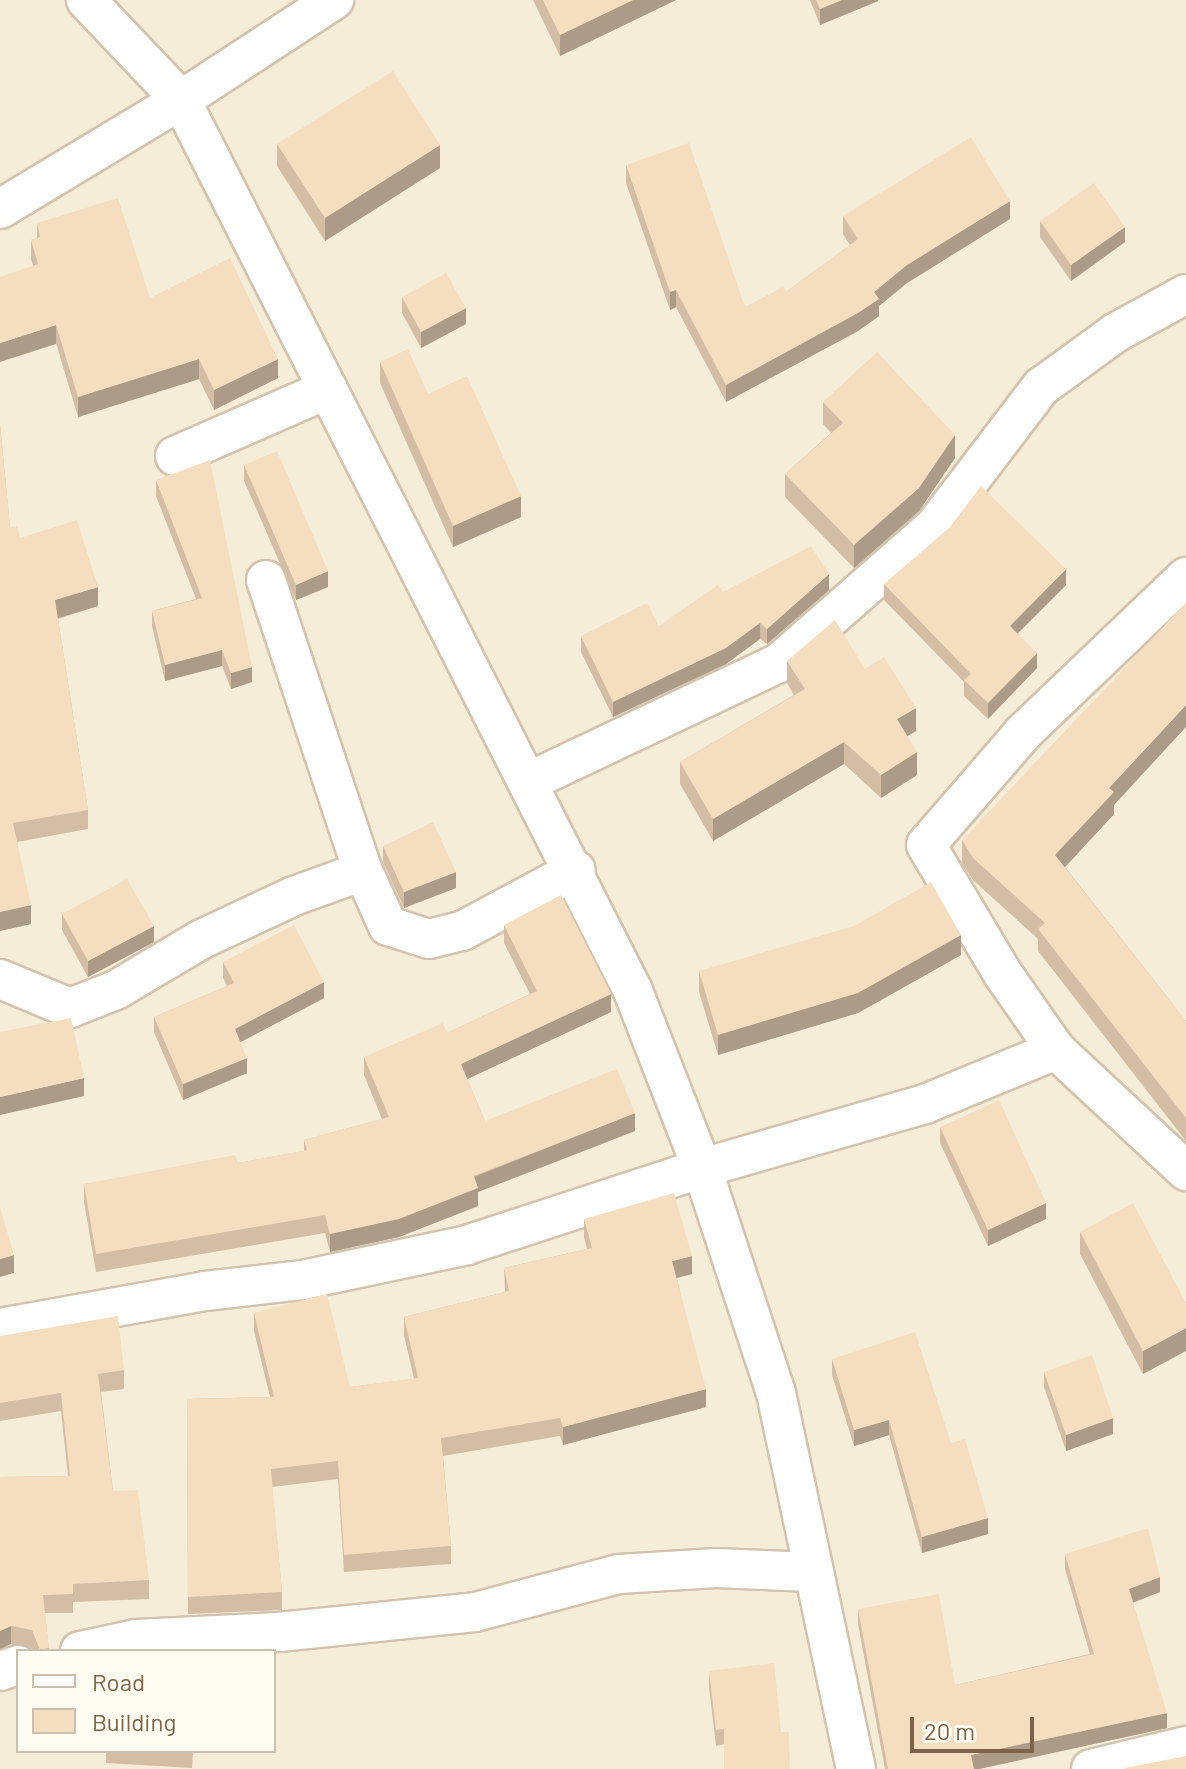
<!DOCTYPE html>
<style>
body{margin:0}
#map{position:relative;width:1186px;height:1769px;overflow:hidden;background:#fef9ea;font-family:Barlow,sans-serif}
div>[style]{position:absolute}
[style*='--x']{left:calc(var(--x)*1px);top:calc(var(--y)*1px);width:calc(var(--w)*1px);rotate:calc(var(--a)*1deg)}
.residential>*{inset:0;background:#f6edd8}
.roads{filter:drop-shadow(2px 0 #d2c3ae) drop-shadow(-2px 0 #d2c3ae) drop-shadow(0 2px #d2c3ae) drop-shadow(0 -2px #d2c3ae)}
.minor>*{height:38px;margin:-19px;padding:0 19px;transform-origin:19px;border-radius:19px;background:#fff}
.wall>*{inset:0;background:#d3bea5}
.shaded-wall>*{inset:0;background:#ac9b86}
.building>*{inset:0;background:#f5ddc0}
span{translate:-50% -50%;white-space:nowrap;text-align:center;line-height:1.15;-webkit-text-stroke:7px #fffcf2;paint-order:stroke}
.legend{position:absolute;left:16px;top:1649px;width:260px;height:104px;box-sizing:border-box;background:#fffcf2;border:2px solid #cbbfaf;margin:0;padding:10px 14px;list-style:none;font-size:24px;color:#7c634a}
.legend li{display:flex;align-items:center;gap:16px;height:40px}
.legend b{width:40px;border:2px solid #cbbfaf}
.scale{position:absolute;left:910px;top:1717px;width:124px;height:36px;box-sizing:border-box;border:4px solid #7c634a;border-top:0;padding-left:10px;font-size:24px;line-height:28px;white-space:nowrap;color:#7c634a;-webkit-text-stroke:6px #fffcf2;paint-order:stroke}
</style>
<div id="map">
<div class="residential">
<div style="clip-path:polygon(evenodd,0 0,1186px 0,1186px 1769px,0 1769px,0 0,18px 1651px,274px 1651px,274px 1751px,18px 1751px,18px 1651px)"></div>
</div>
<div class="roads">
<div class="minor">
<div style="--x:86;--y:0;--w:138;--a:46.5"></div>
<div style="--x:181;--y:100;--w:999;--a:63.1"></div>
<div style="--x:633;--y:991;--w:190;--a:68.7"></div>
<div style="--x:702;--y:1168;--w:237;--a:71.8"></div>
<div style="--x:776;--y:1393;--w:384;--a:78"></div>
<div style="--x:0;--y:209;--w:211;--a:-31.1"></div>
<div style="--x:181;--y:100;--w:183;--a:-33.2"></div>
<div style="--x:175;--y:456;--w:167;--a:-23.6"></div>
<div style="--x:1186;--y:577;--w:226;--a:136.3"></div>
<div style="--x:1023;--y:733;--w:148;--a:130.9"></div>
<div style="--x:926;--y:845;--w:150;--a:59.2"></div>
<div style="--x:1003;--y:974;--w:93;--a:55.1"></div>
<div style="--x:1056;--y:1050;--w:178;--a:42.9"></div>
<div style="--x:266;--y:580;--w:307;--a:71.6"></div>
<div style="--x:363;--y:871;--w:60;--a:65.6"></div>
<div style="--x:388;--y:926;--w:43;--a:17.6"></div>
<div style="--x:429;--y:939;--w:34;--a:-14"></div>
<div style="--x:462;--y:931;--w:129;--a:-28.2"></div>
<div style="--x:528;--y:782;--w:278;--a:-25.4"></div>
<div style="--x:779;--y:663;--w:208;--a:-41.3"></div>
<div style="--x:935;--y:526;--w:175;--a:-52.7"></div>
<div style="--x:1041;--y:387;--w:92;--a:-36.1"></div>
<div style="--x:1115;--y:333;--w:81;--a:-28.8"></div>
<div style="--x:0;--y:979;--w:76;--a:22.5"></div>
<div style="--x:70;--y:1008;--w:49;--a:-21.4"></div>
<div style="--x:116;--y:990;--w:100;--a:-30.7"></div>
<div style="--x:202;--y:939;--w:102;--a:-25.1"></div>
<div style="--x:294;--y:896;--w:73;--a:-19.9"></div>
<div style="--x:0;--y:1328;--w:208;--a:-10.2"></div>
<div style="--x:205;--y:1291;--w:99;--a:-6.4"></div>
<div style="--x:303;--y:1280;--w:168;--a:-12"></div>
<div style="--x:467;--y:1245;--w:247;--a:-18.1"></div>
<div style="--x:702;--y:1168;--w:232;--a:-16"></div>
<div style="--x:925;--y:1104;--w:142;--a:-22.4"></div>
<div style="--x:80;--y:1651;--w:57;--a:-12.1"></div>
<div style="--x:136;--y:1639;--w:143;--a:-2.8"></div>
<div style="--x:279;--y:1632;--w:197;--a:-5.8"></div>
<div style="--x:475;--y:1612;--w:149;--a:-14.8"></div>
<div style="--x:619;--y:1574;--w:97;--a:-3.5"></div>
<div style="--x:716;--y:1568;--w:95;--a:2.4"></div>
<div style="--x:0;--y:1671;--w:19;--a:-18"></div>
<div style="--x:1091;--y:1769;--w:98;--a:-13.6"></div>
</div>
</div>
<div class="wall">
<div style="clip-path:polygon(533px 0,676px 0,560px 56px)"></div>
<div style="clip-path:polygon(810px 0,878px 0,878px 1px,820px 25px)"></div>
<div style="clip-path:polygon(277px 144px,440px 168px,325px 241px,277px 166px)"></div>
<div style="clip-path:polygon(626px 165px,745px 307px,786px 292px,850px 245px,843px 234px,843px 216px,1010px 219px,907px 283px,879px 306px,879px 316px,858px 331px,726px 402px,676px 307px,670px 310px,626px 183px)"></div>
<div style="clip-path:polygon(1040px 221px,1125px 242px,1071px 281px,1040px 237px)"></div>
<div style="clip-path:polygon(37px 223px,150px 298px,278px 378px,214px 410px,199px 379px,78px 417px,31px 259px,31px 240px,37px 238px)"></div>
<div style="clip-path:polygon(402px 297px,466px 324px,421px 348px,402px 313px)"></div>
<div style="clip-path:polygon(380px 362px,428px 394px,521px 517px,453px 547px,380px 383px)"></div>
<div style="clip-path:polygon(823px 402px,955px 458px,919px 511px,854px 568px,785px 497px,785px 474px,831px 433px,823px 424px)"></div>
<div style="clip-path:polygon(0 424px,10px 527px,20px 538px,98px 606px,58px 619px,88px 810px,88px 829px,17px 842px,31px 924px,0 931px)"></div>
<div style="clip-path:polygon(244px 465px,328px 587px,296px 600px,244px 481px)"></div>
<div style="clip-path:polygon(156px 480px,252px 682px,231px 689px,222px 666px,165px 681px,152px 626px,152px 611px,196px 599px,156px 496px)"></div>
<div style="clip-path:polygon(884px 584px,1066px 585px,1018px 633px,1037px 668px,988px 719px,964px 696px,964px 682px,884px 600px)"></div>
<div style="clip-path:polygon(829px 590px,767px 644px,760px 639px,726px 664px,613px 717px,581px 652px,581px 636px,659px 626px,723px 592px)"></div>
<div style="clip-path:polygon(787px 661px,865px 669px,916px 731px,907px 736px,917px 775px,881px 798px,844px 764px,713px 841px,680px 784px,680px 762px,794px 695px,787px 683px)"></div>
<div style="clip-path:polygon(1114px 805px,1114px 814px,1065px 867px,1186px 1021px,1186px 1141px,1038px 951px,1038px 939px,973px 880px,962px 863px,962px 840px)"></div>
<div style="clip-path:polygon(383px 846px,456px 888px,404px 908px,383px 862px)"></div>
<div style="clip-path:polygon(62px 914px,154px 942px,88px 977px,62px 930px)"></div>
<div style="clip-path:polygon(504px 925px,611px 1012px,467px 1079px,485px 1121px,635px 1131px,478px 1192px,478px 1206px,399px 1237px,330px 1252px,325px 1233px,96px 1272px,84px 1202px,84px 1184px,238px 1163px,304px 1151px,304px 1140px,382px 1119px,364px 1075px,364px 1057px,447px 1033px,530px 994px,504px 943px)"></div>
<div style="clip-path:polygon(961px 955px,858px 1013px,718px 1055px,699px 992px,699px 971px)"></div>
<div style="clip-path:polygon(223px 962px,324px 998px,240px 1042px,247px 1073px,183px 1100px,154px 1032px,154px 1017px,227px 986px,223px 978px)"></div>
<div style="clip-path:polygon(940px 1127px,1046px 1219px,988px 1246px,940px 1143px)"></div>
<div style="clip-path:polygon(584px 1219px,692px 1274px,677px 1278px,706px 1407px,563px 1445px,560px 1436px,443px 1456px,451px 1546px,451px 1564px,344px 1572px,338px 1479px,272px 1487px,282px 1592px,282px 1610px,188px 1614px,187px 1399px,270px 1397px,254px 1331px,254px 1313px,350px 1387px,414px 1379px,404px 1335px,404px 1317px,505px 1292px,504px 1268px,587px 1249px,584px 1237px)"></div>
<div style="clip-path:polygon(1080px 1232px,1186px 1303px,1143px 1374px,1080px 1254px)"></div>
<div style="clip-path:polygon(0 1336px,124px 1370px,124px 1389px,101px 1392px,113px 1491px,149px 1580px,149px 1599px,73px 1602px,73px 1613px,45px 1613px,49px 1651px,33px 1651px,32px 1648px,11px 1644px,0 1649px,0 1477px,68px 1476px,61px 1411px,0 1421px)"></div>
<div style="clip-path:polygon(832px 1359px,951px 1443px,988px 1534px,922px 1553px,889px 1435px,854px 1446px,832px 1375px)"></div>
<div style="clip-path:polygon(1044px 1372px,1113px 1434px,1066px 1451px,1044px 1387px)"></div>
<div style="clip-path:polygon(1065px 1554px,1160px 1592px,1133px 1603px,1167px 1728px,979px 1769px,885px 1769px,858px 1624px,858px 1609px,955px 1685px,1090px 1654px,1065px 1569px)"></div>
<div style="clip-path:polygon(709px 1671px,781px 1732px,716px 1746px,709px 1687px)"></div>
<div style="clip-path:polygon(106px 1751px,193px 1751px,192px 1768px,106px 1763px)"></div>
</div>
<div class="shaded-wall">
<div style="clip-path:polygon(633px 0,676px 0,560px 56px,560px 35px)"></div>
<div style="clip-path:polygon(842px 0,878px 0,878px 1px,820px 25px,820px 9px)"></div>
<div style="clip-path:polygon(440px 145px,440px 168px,325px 241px,325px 218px)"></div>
<div style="clip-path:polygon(1010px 201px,1010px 219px,907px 283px,879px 306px,879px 316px,858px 331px,726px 402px,726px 385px,874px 292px,907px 265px)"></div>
<div style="clip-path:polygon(1125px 227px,1125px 242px,1071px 281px,1071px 265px)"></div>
<div style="clip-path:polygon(676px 290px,676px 307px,670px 310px,670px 292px)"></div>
<div style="clip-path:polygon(466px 308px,466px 324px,421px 348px,421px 332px)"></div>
<div style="clip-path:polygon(56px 325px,56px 344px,0 362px,0 343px)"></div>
<div style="clip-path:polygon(199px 359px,199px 379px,78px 417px,78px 397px)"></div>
<div style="clip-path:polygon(278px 359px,278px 378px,214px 410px,214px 390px)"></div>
<div style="clip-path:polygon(955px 435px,955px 458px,919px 511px,854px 568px,854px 545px)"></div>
<div style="clip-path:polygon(521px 496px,521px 517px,453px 547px,453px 526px)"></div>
<div style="clip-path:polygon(1066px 569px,1066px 585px,1010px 641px,1010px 626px)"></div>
<div style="clip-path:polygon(328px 571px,328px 587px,296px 600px,296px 585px)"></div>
<div style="clip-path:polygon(829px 574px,829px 590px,767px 644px,767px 629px)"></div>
<div style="clip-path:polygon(98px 587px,98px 606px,55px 619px,55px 600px)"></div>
<div style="clip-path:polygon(760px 623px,760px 639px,726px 664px,613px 717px,613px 702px)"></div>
<div style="clip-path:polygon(222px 650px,222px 666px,165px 681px,165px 665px)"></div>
<div style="clip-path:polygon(1037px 653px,1037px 668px,988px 719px,988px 703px)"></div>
<div style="clip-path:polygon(252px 667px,252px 682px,231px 689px,231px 673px)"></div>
<div style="clip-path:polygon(1186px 705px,1186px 727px,1114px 805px,1114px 814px,1055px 878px,1055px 855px,1109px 788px)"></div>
<div style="clip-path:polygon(916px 708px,916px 731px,897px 742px,897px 719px)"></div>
<div style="clip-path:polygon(844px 742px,844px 764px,713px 841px,713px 819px)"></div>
<div style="clip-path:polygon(917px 752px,917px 775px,881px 798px,881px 775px)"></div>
<div style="clip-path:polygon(456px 872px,456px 888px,404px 908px,404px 892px)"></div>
<div style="clip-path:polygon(31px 905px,31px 924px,0 931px,0 912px)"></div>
<div style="clip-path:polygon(154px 926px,154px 942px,88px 977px,88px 961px)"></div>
<div style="clip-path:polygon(961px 935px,961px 955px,858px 1013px,718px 1055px,718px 1035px)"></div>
<div style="clip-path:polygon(324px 982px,324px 998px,235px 1045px,235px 1029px)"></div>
<div style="clip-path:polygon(611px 994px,611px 1012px,461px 1082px,461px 1064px)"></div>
<div style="clip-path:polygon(247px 1058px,247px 1073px,183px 1100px,183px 1084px)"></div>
<div style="clip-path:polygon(84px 1078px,84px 1096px,0 1115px,0 1097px)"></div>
<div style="clip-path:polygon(635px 1113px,635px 1131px,478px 1192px,478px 1206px,399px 1237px,330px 1252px,330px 1234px)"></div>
<div style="clip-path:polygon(1046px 1203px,1046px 1219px,988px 1246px,988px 1230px)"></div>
<div style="clip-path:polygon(14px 1255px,14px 1273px,0 1277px,0 1259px)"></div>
<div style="clip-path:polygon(692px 1256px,692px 1274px,672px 1279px,672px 1261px)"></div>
<div style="clip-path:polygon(1186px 1328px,1186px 1351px,1143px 1374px,1143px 1351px)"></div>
<div style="clip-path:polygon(706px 1389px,706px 1407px,563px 1445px,563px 1427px)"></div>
<div style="clip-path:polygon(1113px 1418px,1113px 1434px,1066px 1451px,1066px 1435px)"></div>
<div style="clip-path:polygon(889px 1420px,889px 1435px,854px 1446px,854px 1430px)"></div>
<div style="clip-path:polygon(988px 1518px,988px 1534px,922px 1553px,922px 1537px)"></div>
<div style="clip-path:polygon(1160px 1577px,1160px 1592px,1129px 1604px,1129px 1589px)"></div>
<div style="clip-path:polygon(11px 1626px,11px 1644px,0 1649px,0 1631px)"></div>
<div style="clip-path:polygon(1167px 1713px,1167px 1728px,979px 1769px,971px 1769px,971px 1755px)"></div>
</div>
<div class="building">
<div style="clip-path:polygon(543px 0,633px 0,560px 35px)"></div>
<div style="clip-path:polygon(816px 0,842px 0,820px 9px)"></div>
<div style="clip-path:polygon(393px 71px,440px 145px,325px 218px,277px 144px)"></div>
<div style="clip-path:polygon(971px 137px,1010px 201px,907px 265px,874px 292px,879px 299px,858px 313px,726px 385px,676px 290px,670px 292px,626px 165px,689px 143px,745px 307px,783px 287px,786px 292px,858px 239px,843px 216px)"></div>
<div style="clip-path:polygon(1094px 183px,1125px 227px,1071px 265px,1040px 221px)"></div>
<div style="clip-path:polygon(118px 198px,150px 298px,230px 258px,278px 359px,214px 390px,199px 359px,78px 397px,56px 325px,0 343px,0 277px,38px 264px,31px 240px,40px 237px,37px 223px)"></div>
<div style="clip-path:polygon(446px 273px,466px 308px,421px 332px,402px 297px)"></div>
<div style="clip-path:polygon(408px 349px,428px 394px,467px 376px,521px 496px,453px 526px,380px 362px)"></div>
<div style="clip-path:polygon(877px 352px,955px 435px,919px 488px,854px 545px,785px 474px,843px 423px,823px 402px)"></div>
<div style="clip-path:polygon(0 424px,10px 527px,17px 526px,20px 538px,77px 520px,98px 587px,55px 600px,88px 810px,13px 823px,31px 905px,0 912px)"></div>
<div style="clip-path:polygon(277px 451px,328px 571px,296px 585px,244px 465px)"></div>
<div style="clip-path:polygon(210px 460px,252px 667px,231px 673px,222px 650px,165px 665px,152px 611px,202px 598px,156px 480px)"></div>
<div style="clip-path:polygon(981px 486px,1066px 569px,1010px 626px,1037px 653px,988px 703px,964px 680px,971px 674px,884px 584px,950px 527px)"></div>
<div style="clip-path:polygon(811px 546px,829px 574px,767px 629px,760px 623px,726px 648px,613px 702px,581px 636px,647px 603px,659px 626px,718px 585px,723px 592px)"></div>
<div style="clip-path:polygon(1186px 603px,1186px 705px,1109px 788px,1114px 792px,1055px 855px,1186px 1021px,1186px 1118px,1038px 929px,1045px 923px,973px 858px,962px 840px)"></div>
<div style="clip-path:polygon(835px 620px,865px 669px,884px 657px,916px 708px,897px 719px,917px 752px,881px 775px,844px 742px,713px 819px,680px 762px,805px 689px,787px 661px)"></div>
<div style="clip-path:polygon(433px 822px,456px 872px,404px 892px,383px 846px)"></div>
<div style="clip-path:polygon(127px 879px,154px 926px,88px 961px,62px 914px)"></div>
<div style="clip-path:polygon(931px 882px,961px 935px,858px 993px,718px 1035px,699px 971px,854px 926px)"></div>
<div style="clip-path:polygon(561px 895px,611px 994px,461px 1064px,485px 1121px,617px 1069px,635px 1113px,474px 1176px,478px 1188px,399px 1219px,330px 1234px,325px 1215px,96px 1254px,84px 1184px,235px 1155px,238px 1163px,307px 1150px,304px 1140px,389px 1117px,364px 1057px,443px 1023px,447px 1033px,537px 991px,504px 925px)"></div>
<div style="clip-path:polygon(294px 925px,324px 982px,235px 1029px,247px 1058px,183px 1084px,154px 1017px,234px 983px,223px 962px)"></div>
<div style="clip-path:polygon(71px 1018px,84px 1078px,0 1097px,0 1032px)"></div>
<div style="clip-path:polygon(999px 1100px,1046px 1203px,988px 1230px,940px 1127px)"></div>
<div style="clip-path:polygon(674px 1193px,692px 1256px,672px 1261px,706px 1389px,563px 1427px,560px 1418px,441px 1438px,451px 1546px,344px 1555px,338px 1461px,271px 1469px,282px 1592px,188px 1597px,187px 1399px,274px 1397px,254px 1313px,327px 1294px,350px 1387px,418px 1378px,404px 1317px,509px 1291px,504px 1268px,592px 1248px,584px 1219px)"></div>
<div style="clip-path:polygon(1133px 1203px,1186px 1303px,1186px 1328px,1143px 1351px,1080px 1232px)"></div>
<div style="clip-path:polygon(0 1207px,14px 1255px,0 1259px)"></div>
<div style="clip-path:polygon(118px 1316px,124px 1370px,98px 1374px,113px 1491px,138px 1490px,149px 1580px,73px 1584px,73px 1594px,43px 1595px,49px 1648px,40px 1650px,32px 1630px,11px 1626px,0 1631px,0 1477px,70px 1476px,61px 1393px,0 1403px,0 1336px)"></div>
<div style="clip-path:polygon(915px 1332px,951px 1443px,965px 1439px,988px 1518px,922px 1537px,889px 1420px,854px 1430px,832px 1359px)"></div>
<div style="clip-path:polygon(1092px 1355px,1113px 1418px,1066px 1435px,1044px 1372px)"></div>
<div style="clip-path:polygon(1148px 1528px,1160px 1577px,1129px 1589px,1167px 1713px,971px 1755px,974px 1769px,888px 1769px,858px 1609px,939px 1594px,955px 1685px,1094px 1654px,1065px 1554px)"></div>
<div style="clip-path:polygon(774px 1663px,781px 1732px,789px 1732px,790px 1769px,724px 1769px,724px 1729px,716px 1730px,709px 1671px)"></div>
<div style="clip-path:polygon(1186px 1756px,1186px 1769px,1125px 1769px,1125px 1768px)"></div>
</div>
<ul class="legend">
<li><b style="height:10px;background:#fff"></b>Road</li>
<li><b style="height:22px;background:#f5ddc0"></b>Building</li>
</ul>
<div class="scale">20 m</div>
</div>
